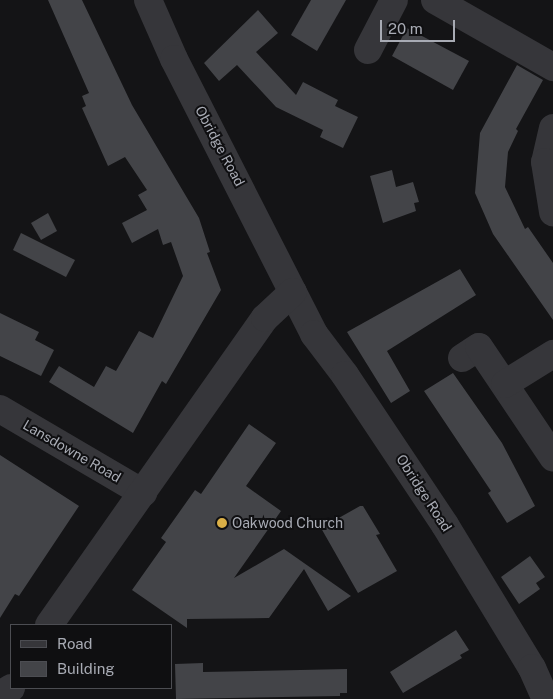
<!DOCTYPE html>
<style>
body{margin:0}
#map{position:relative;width:553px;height:699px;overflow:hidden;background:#141416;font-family:"Public Sans",sans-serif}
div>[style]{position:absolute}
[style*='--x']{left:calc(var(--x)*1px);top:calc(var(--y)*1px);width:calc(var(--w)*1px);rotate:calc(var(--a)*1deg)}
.building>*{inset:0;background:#434448}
.minor>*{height:28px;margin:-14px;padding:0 14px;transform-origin:14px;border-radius:14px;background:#36363a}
.dots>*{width:14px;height:14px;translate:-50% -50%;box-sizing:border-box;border:2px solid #0f0f11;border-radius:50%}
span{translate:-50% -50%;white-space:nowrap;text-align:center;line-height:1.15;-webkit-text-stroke:4px #0f0f11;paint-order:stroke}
.street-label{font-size:14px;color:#a8abb4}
.poi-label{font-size:14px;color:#a8abb4}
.left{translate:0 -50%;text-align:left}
.legend{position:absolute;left:10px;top:624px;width:162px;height:65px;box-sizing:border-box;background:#0f0f11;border:1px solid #4c4d52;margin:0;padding:6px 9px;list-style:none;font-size:15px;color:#a8abb4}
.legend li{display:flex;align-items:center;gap:10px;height:25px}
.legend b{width:25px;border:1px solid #4c4d52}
.scale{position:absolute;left:380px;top:20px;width:75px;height:22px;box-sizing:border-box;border:2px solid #a8abb4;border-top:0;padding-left:6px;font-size:15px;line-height:18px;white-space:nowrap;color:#a8abb4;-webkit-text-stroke:4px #0f0f11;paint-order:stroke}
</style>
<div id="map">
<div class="building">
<div style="clip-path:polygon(48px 0,82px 0,132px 105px,199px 218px,210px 252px,207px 253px,221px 290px,166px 384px,162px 381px,133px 433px,49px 382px,59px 366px,94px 387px,106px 366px,116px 371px,139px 331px,153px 338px,183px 276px,171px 242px,163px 245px,158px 229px,132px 243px,122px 223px,147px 210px,138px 195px,147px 190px,125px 157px,108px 166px,82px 108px,86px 106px,82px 96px,89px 93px)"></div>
<div style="clip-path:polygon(311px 0,346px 0,317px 51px,291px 35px)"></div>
<div style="clip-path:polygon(258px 10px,278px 33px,256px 52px,296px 95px,303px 82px,338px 100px,335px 106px,358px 117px,343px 148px,320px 137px,323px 130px,276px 107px,237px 65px,219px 81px,204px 63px)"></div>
<div style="clip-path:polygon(407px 28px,469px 61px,453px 90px,392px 56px)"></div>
<div style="clip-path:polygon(517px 65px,543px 80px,516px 129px,518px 131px,508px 152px,505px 187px,525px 229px,528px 227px,553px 263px,553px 320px,493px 234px,475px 193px,480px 133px)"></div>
<div style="clip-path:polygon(392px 170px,396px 187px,413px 182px,419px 202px,414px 203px,416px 211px,383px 223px,370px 176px)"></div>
<div style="clip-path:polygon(48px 213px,57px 231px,41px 240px,31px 223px)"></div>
<div style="clip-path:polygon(21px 233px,75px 260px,66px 277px,13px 250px)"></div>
<div style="clip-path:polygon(460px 269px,476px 295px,387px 351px,410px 391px,391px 403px,347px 332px)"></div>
<div style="clip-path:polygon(0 313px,39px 332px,35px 340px,54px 350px,41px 376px,0 356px)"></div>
<div style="clip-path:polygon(453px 373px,502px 443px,535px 506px,507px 523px,488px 493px,491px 491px,424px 391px)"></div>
<div style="clip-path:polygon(249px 424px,276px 443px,246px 486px,281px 511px,234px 578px,284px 549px,351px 596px,328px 611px,304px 569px,269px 618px,187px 619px,187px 628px,132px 590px,166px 542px,161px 538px,195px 490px,201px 494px)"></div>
<div style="clip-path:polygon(0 455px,79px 506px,19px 596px,15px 594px,0 618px)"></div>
<div style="clip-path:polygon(360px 506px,363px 506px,380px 534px,376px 535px,397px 571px,358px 593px,321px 528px)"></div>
<div style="clip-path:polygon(530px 556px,545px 577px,536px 583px,540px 589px,519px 604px,501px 577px)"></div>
<div style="clip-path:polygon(456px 630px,469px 650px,460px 655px,462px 658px,403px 693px,390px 672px)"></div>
<div style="clip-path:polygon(203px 663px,203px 672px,347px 669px,347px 693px,340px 693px,340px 696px,176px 699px,175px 664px)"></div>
</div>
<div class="minor">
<div style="--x:148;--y:0;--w:64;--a:66.2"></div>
<div style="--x:174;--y:59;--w:309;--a:63"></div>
<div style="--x:314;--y:334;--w:51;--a:52.9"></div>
<div style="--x:345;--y:375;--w:180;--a:56.3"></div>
<div style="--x:445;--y:525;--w:167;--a:58.7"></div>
<div style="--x:532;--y:668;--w:34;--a:66"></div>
<div style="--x:435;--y:0;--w:136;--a:29.6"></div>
<div style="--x:368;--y:50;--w:56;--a:-62.5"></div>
<div style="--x:553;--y:128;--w:35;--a:103"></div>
<div style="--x:545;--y:162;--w:51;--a:80.9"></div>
<div style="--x:462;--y:358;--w:20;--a:-33"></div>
<div style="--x:479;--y:347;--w:133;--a:56.1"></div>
<div style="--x:505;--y:384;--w:57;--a:-32"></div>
<div style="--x:0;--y:409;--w:166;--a:30.4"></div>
<div style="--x:49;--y:625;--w:375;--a:-54.9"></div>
<div style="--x:265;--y:318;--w:38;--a:-43"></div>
<div style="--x:0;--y:695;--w:13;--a:-32"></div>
</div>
<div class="dots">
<div style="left:222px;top:523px;background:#dbb047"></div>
</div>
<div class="street-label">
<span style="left:220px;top:146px;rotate:62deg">Obridge Road</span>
<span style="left:72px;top:451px;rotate:30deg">Lansdowne Road</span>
<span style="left:424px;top:493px;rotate:57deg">Obridge Road</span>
</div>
<div class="poi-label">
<span class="left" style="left:232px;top:523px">Oakwood Church</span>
</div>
<ul class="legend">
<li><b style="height:6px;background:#36363a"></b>Road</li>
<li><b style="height:14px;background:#434448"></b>Building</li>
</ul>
<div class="scale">20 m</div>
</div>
